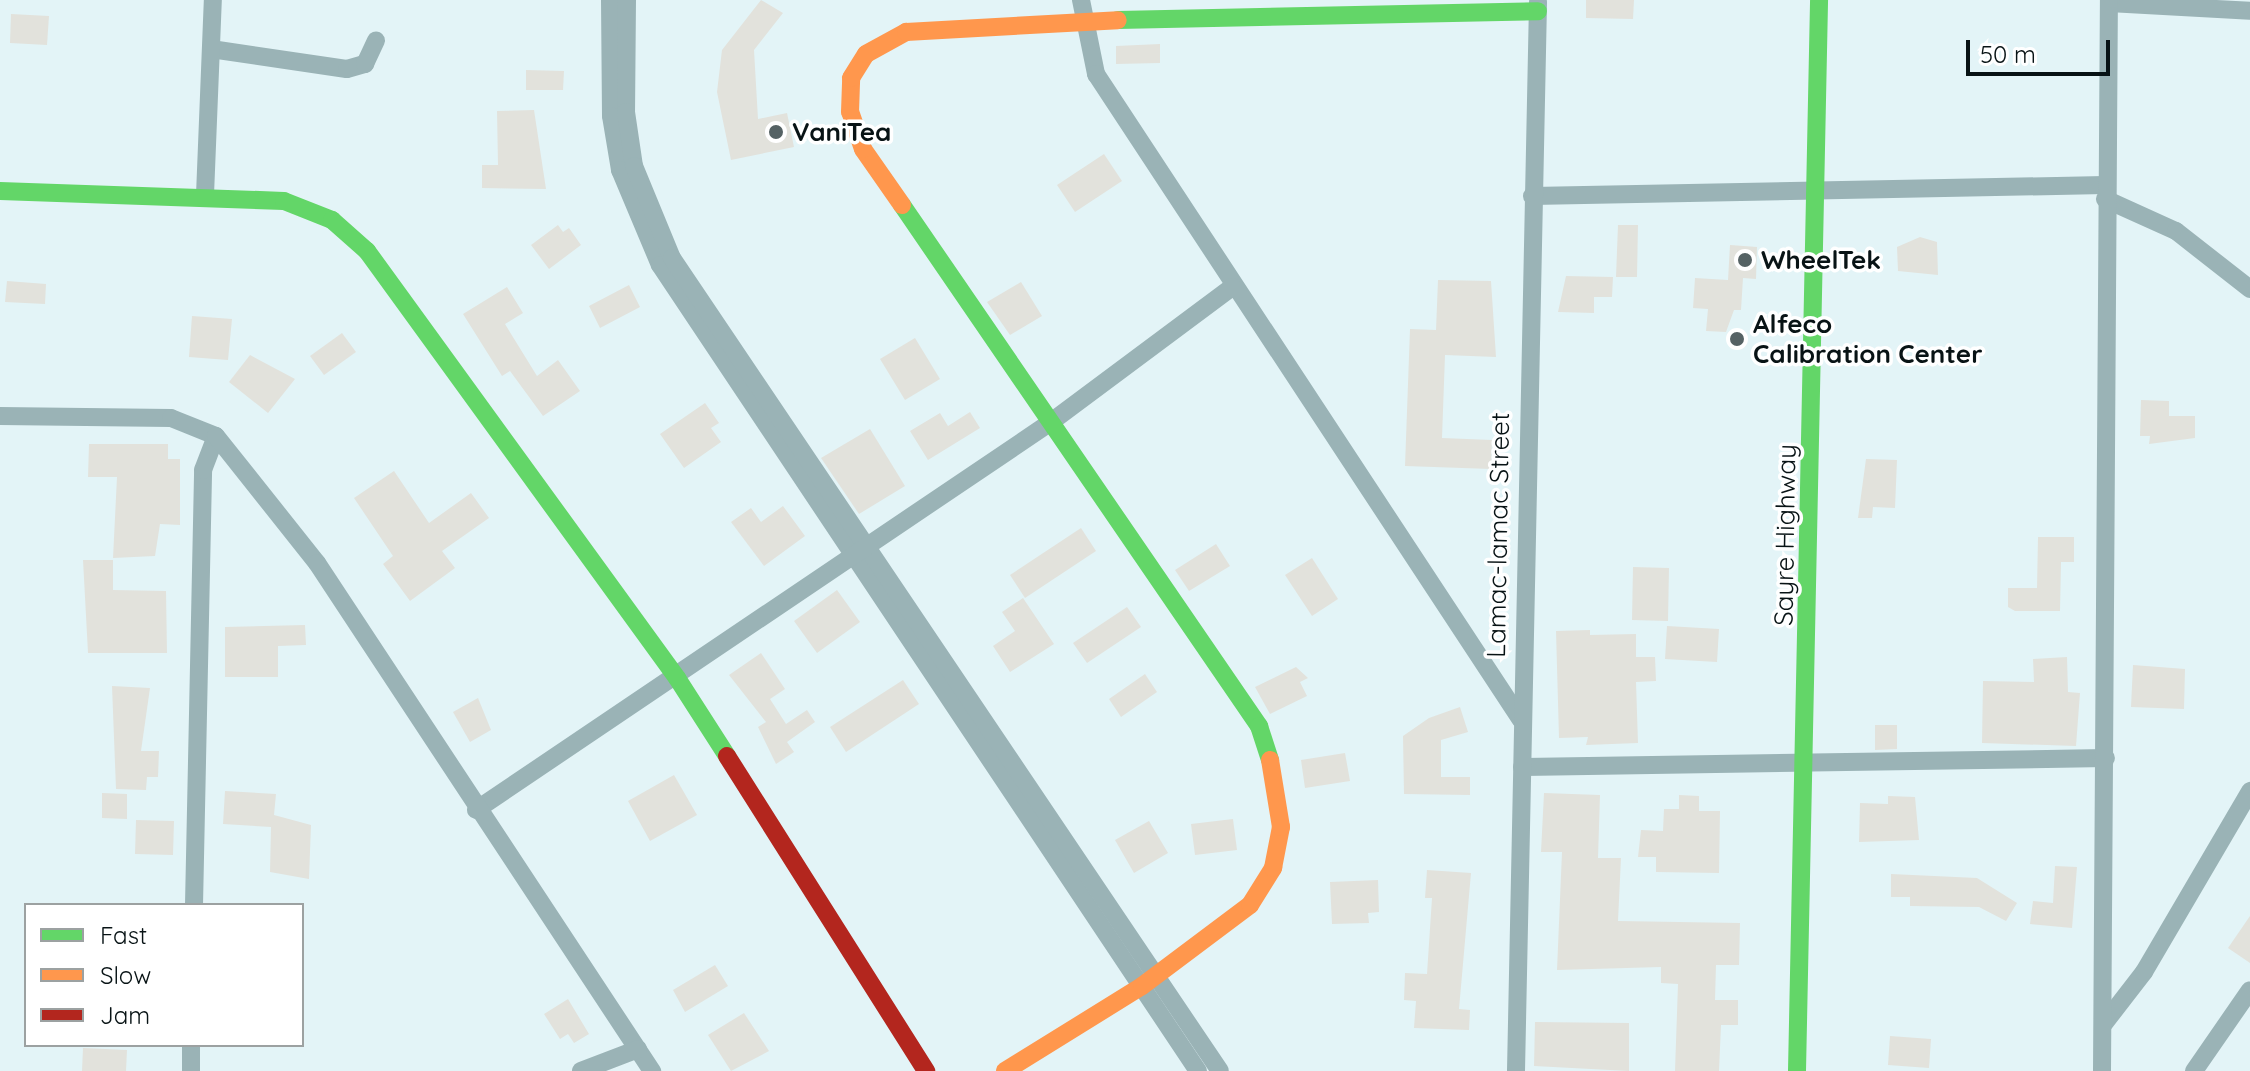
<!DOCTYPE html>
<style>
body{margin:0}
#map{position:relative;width:2250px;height:1071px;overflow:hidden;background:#e3f4f7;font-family:Quicksand,sans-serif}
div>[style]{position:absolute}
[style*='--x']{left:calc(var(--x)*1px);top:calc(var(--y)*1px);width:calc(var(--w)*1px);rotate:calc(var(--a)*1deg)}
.building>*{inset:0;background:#e2e2dc}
.street>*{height:18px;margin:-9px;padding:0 9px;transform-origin:9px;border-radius:9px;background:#9ab3b6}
.fast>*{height:18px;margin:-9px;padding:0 9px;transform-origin:9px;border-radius:9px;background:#63d668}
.slow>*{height:18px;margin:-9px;padding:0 9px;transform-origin:9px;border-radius:9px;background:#ff974d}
.jam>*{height:18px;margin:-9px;padding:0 9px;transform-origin:9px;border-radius:9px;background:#b3261e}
.dots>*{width:22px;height:22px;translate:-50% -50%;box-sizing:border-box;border:4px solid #fff;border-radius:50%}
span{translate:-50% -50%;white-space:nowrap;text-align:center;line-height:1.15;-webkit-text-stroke:7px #fff;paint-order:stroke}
.poi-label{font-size:26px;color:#081315;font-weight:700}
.left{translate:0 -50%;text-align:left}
.street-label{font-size:26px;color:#081315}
.legend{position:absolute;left:24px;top:903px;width:280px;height:144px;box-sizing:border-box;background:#fff;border:2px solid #9ca1a1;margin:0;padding:10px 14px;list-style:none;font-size:24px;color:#081315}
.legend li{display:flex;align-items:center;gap:16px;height:40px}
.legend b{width:40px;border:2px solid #9ca1a1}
.scale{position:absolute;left:1966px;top:40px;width:144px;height:36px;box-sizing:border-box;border:4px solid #081315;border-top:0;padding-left:10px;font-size:24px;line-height:28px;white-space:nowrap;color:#081315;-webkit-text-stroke:6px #fff;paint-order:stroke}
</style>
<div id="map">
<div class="building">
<div style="clip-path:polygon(761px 0,783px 13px,754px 50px,758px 119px,787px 113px,794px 147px,731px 160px,717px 92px,722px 50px)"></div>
<div style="clip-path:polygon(1586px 0,1634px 0,1633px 19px,1586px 18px)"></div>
<div style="clip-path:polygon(11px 14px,49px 16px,47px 45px,10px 43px)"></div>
<div style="clip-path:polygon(1160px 44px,1160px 63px,1116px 64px,1116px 46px)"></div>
<div style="clip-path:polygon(526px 70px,564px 71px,563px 90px,526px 90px)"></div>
<div style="clip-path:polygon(534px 110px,546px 189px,482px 188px,482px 165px,498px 165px,497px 111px)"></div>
<div style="clip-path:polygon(1104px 154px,1122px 181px,1075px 212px,1057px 185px)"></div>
<div style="clip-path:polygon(558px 225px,563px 232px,569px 228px,581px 245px,549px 269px,531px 245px)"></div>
<div style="clip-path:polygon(1618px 225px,1638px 225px,1637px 277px,1616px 277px)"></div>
<div style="clip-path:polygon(1920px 237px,1937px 242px,1938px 275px,1898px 271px,1897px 247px)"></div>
<div style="clip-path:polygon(1730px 245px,1757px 247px,1756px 279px,1743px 278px,1741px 310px,1734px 310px,1726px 332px,1706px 331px,1708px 309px,1693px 308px,1695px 278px,1728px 280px)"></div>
<div style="clip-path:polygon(1566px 276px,1613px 277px,1612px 297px,1594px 297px,1594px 313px,1558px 312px)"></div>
<div style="clip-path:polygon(1438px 280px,1491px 281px,1496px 357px,1445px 355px,1442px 438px,1492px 440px,1491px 469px,1405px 466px,1410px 329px,1436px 330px)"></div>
<div style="clip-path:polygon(7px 281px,46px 284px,45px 304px,5px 302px)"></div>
<div style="clip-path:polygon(1021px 282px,1042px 316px,1010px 335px,987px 302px)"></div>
<div style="clip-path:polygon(629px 285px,640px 307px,600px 328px,589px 306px)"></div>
<div style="clip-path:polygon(507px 287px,523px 313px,505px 324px,537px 376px,558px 360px,580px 391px,543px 416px,510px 371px,502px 376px,463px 314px)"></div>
<div style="clip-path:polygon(192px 316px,232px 319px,228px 360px,189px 357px)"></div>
<div style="clip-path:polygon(342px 333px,356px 352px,324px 375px,310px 356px)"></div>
<div style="clip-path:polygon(915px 338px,940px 379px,905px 400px,880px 359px)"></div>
<div style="clip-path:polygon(250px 355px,295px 379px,268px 413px,229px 382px)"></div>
<div style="clip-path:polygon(2141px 400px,2169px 401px,2169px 416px,2195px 416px,2195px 438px,2149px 444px,2150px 436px,2140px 436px)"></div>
<div style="clip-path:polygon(705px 403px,719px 423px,711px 428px,721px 442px,684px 468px,660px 434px)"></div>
<div style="clip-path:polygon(970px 412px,980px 428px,928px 460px,910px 431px,940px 413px,948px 426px)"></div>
<div style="clip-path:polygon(870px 429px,905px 486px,859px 514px,821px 458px)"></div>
<div style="clip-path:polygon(89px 444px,168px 444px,168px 459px,180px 459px,180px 525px,160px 524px,155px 556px,113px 558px,117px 477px,88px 477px)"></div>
<div style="clip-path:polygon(1866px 459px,1897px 460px,1895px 508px,1873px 507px,1872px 518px,1858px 518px)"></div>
<div style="clip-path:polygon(394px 471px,429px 523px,471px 493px,489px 518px,442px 551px,455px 568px,410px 601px,383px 564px,393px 556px,354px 498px)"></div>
<div style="clip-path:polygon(783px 506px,805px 536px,764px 566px,731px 522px,751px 508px,761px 522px)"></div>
<div style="clip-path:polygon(1081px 528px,1096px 551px,1025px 598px,1010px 575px)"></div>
<div style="clip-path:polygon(2038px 537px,2074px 537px,2074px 562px,2061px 562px,2060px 611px,2015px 611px,2008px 607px,2008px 588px,2037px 588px)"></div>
<div style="clip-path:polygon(1216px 544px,1230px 566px,1189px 591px,1175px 570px)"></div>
<div style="clip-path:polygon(1312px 558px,1338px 599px,1312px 616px,1285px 575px)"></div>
<div style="clip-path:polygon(83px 560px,113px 560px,113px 590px,166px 591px,167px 653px,88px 653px)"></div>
<div style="clip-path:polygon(1633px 567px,1669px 568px,1668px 621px,1632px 620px)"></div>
<div style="clip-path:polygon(837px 590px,860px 622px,817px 653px,794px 621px)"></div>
<div style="clip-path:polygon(1023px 598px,1054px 644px,1010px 672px,993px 646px,1015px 631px,1002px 612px)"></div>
<div style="clip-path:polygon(1127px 607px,1141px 627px,1087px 663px,1073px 643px)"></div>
<div style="clip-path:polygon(305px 625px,306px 645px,278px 646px,278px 677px,225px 677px,225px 627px)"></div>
<div style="clip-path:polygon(1667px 626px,1719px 629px,1717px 662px,1665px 659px)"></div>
<div style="clip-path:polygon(1590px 630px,1590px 635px,1636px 634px,1636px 657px,1655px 657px,1656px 681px,1636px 682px,1638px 743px,1586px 745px,1588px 737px,1559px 738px,1556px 631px)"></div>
<div style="clip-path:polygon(761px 653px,785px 689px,770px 699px,786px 724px,807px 710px,815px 722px,787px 742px,794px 752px,776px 764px,758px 727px,766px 722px,729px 675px)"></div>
<div style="clip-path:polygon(2067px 657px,2068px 692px,2080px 693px,2076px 746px,1982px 743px,1983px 681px,2034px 682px,2033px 659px)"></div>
<div style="clip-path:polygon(2133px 665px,2185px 669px,2184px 709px,2131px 707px)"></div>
<div style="clip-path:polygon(1296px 667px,1308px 678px,1300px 682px,1307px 696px,1270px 714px,1255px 687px)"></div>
<div style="clip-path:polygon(1145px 674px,1157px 692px,1121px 717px,1109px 699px)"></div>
<div style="clip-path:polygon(903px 680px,919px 704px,846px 752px,830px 727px)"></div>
<div style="clip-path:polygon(112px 686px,150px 688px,141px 751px,159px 751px,158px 777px,147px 777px,146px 790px,116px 789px)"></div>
<div style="clip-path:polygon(478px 698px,491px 730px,470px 742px,453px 712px)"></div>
<div style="clip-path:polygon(1460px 707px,1468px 732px,1441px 740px,1441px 777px,1470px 777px,1470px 795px,1404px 794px,1403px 736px,1429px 718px)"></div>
<div style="clip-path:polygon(1875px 725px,1897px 725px,1897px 749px,1875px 750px)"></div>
<div style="clip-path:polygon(1345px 753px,1350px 781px,1305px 788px,1301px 760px)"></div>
<div style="clip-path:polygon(674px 775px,697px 815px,650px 841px,628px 801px)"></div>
<div style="clip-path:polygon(225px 791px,276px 794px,274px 815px,311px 825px,309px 879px,270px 872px,271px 827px,223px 824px)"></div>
<div style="clip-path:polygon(102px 793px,127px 794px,127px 819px,102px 818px)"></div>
<div style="clip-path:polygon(1544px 793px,1600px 795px,1598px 858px,1621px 858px,1618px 921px,1740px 923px,1739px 965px,1716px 965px,1715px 1000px,1738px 1000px,1738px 1025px,1721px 1025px,1719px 1071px,1675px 1071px,1678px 984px,1661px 983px,1661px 967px,1557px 970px,1562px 852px,1541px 852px)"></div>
<div style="clip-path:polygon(1679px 795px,1699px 796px,1699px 811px,1720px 811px,1719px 873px,1656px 872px,1656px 857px,1638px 857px,1641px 830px,1663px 831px,1664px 809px,1679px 809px)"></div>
<div style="clip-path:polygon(1888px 796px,1915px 797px,1919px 840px,1859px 842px,1860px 803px,1888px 804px)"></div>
<div style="clip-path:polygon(1233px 819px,1237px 850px,1195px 855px,1191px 824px)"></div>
<div style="clip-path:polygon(136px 820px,174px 821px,173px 855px,135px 854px)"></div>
<div style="clip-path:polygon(1149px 821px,1168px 853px,1134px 873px,1115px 840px)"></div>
<div style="clip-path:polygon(2055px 866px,2077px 867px,2072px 928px,2030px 924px,2033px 901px,2053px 903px)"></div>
<div style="clip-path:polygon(1427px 870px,1471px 873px,1459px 1009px,1470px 1010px,1469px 1030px,1414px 1028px,1416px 1001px,1404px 1000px,1405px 973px,1427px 974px,1432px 898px,1425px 898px)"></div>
<div style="clip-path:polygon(1891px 874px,1977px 878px,2017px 903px,2006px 921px,1979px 907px,1910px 906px,1910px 897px,1891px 897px)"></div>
<div style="clip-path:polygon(1378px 880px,1379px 912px,1368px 913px,1369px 923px,1332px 924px,1330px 882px)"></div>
<div style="clip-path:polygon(2250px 916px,2250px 963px,2228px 948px)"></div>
<div style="clip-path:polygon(715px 965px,728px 986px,685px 1012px,673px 990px)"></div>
<div style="clip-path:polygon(568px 999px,589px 1034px,574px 1043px,568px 1034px,560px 1039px,544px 1014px)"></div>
<div style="clip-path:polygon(744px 1013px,769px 1051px,731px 1071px,708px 1035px)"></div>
<div style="clip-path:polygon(1535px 1022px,1629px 1023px,1629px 1071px,1534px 1066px)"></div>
<div style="clip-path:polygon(1890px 1036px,1931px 1039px,1929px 1068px,1888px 1065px)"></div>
<div style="clip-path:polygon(83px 1048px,127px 1050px,126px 1071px,82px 1071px)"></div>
</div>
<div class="street">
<div style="--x:610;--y:0;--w:116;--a:89.5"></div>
<div style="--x:611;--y:116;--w:55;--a:80.5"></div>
<div style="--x:620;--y:170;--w:103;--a:67.2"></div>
<div style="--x:660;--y:265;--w:969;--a:56.28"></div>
<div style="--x:627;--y:0;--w:112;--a:90.5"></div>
<div style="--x:626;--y:112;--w:55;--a:81.6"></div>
<div style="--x:634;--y:166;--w:100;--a:67.6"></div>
<div style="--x:672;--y:258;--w:980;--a:56.02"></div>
<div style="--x:1081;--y:0;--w:76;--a:78.5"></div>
<div style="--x:1096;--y:74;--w:773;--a:56.66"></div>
<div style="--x:2109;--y:3;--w:141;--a:3.2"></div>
<div style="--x:211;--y:49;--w:137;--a:8.4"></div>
<div style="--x:347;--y:69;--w:19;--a:-16"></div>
<div style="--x:365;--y:64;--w:26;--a:-65"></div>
<div style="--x:205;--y:195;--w:195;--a:-87.7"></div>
<div style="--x:1532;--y:196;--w:573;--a:-1.1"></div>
<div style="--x:2105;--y:199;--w:78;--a:24.3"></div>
<div style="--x:2176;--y:231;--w:94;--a:38.1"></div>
<div style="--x:0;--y:416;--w:171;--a:0.7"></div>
<div style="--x:171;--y:418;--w:48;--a:21.8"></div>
<div style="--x:1522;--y:767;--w:584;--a:-0.88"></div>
<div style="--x:476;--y:810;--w:694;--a:-34.01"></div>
<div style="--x:1051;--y:422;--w:226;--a:-36.7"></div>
<div style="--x:194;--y:905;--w:435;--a:-88.8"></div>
<div style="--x:203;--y:470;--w:36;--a:-69"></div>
<div style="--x:216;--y:436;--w:162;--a:51.5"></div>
<div style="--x:317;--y:563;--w:609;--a:56.6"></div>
<div style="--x:2103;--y:1025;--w:67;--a:-52.3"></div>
<div style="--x:2144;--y:972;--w:210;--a:-59.6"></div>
<div style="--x:191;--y:1071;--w:26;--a:-90"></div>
<div style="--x:581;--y:1071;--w:61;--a:-21.1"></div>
<div style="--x:1516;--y:1071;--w:1069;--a:-88.82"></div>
<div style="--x:2102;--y:1071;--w:1071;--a:-89.63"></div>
<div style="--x:2194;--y:1071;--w:98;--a:-55.3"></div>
</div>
<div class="fast">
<div style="--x:1118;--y:20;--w:420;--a:-1.2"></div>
<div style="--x:0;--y:191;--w:284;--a:2"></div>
<div style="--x:284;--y:201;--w:52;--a:21.6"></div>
<div style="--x:332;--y:220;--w:47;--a:41.5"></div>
<div style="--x:367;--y:251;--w:528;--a:54.02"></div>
<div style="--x:677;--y:678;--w:93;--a:57.3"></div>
<div style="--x:902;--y:205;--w:632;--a:55.58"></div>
<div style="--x:1259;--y:726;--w:36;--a:72"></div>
<div style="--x:1797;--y:1071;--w:1071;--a:-88.82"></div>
</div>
<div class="slow">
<div style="--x:902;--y:205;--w:68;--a:-124.9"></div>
<div style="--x:863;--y:149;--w:39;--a:-109"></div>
<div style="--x:850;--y:112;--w:34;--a:-88"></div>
<div style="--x:851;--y:78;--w:28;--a:-58"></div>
<div style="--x:866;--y:54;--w:46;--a:-28.8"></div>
<div style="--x:906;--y:32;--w:212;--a:-3.2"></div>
<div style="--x:1005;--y:1071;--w:161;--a:-31.8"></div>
<div style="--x:1142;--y:986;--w:135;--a:-36.9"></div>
<div style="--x:1250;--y:905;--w:44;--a:-58.1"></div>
<div style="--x:1273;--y:868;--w:42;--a:-79"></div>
<div style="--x:1281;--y:827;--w:68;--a:-99.3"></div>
</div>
<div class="jam">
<div style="--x:727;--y:756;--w:373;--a:57.7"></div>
</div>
<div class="dots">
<div style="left:776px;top:132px;background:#556264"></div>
<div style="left:1745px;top:260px;background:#556264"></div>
<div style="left:1737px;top:339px;background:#556264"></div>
</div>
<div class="poi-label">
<span class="left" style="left:792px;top:132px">VaniTea</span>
<span class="left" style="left:1761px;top:260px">WheelTek</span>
<span class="left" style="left:1753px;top:339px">Alfeco<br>Calibration Center</span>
</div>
<div class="street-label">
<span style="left:1498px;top:535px;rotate:-89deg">Lamac-lamac Street</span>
<span style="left:1785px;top:535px;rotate:-89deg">Sayre Highway</span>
</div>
<ul class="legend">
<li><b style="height:10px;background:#63d668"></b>Fast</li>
<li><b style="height:10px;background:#ff974d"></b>Slow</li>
<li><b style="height:10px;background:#b3261e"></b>Jam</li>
</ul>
<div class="scale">50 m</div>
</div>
